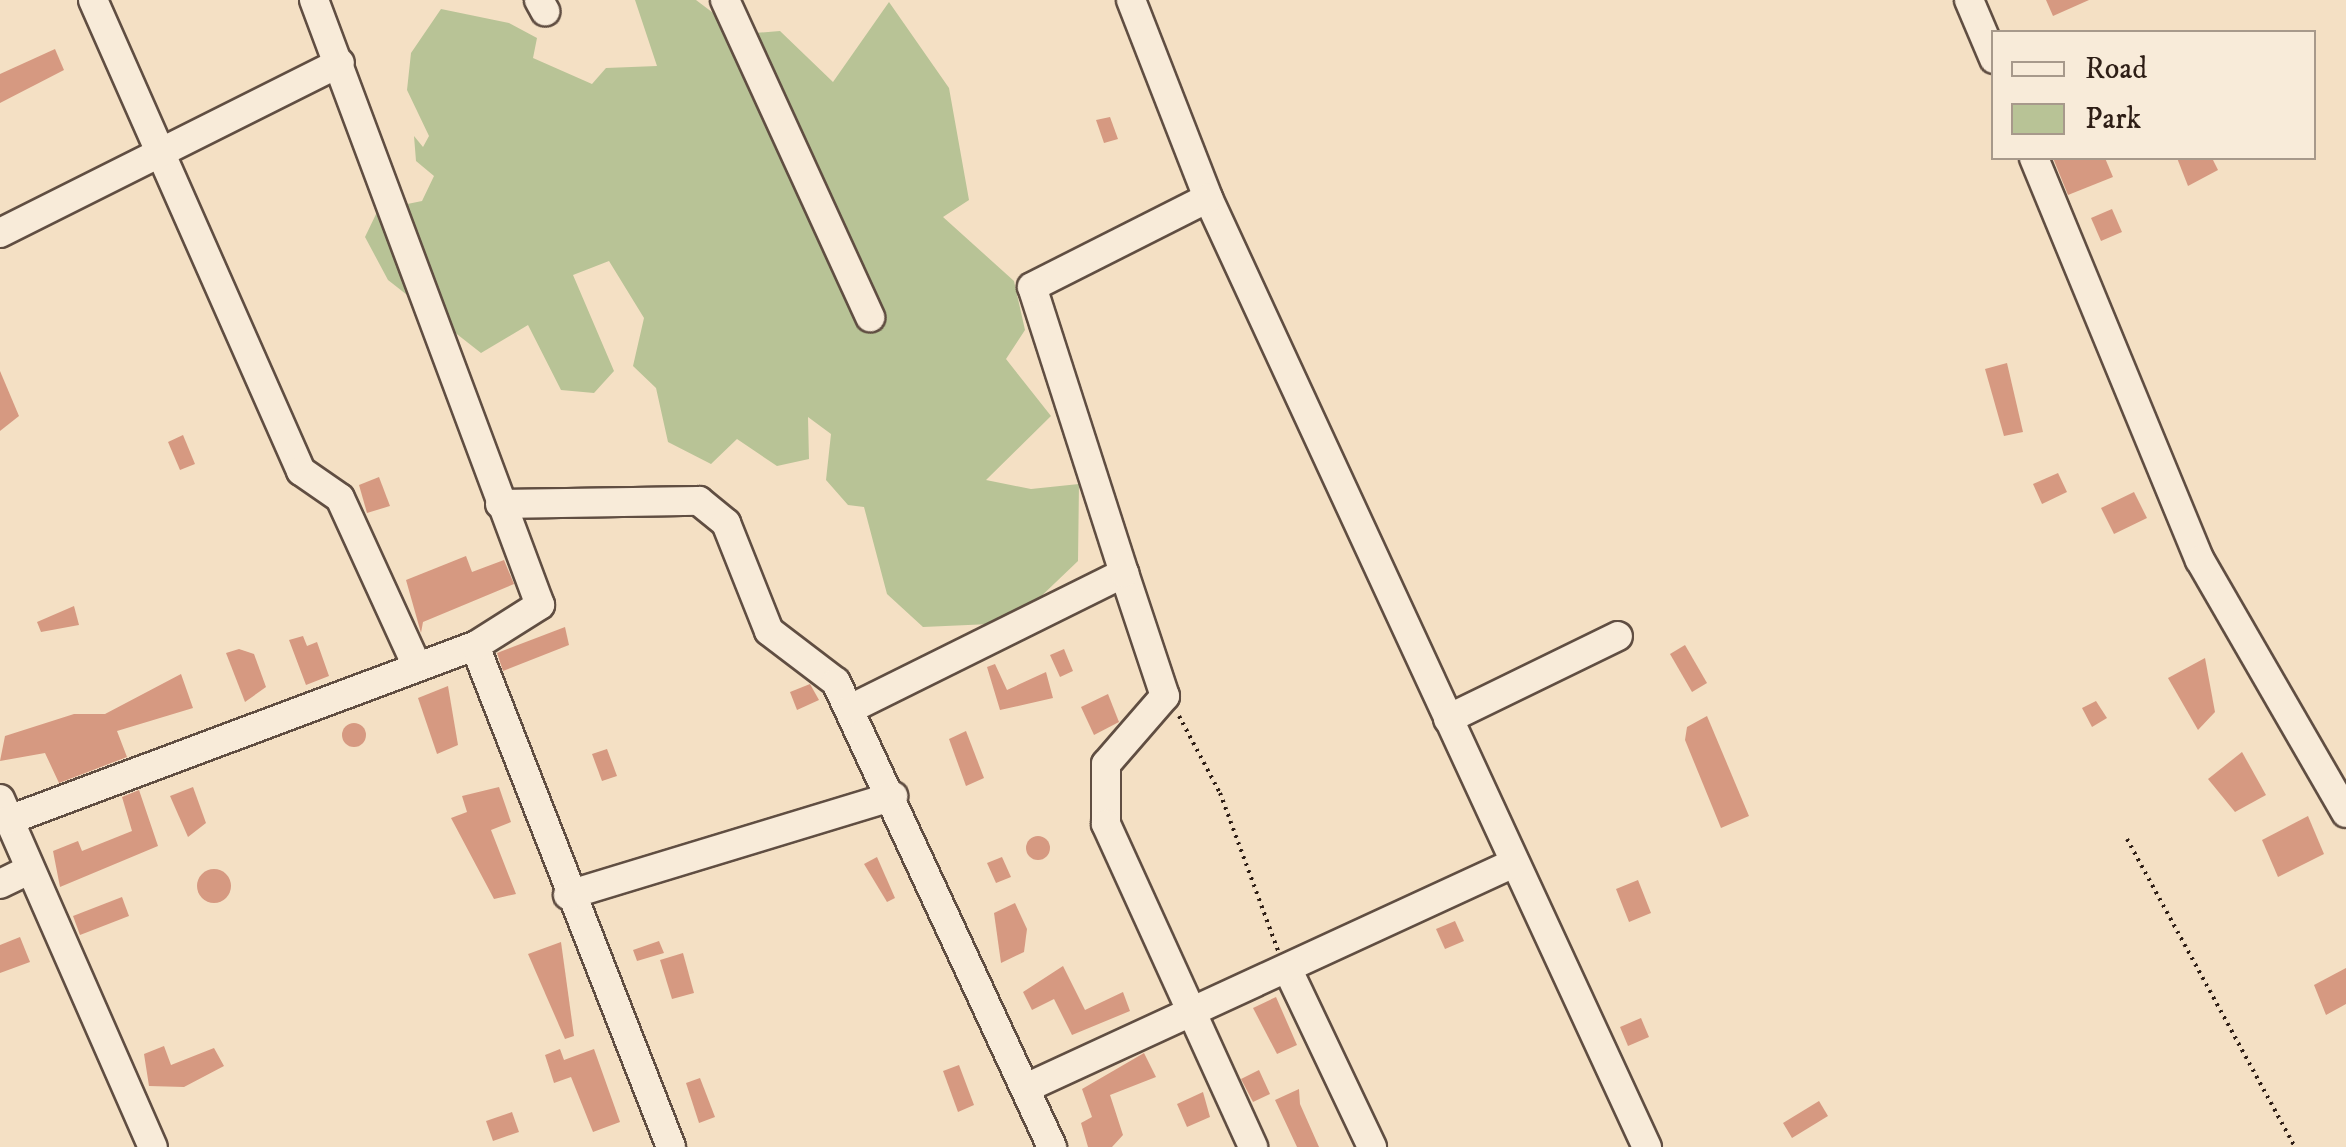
<!DOCTYPE html>
<style>
body{margin:0}
#map{position:relative;width:2346px;height:1147px;overflow:hidden;background:#f4e0c4;font-family:"IM FELL DW Pica",serif}
div>[style]{position:absolute}
[style*='--x']{left:calc(var(--x)*1px);top:calc(var(--y)*1px);width:calc(var(--w)*1px);rotate:calc(var(--a)*1deg)}
.green>*{inset:0;background:#b8c396}
.building>*{inset:0;background:#d69981}
.round{border-radius:50%}
.path>*{height:4px;margin-top:-2px;transform-origin:0;background:repeating-linear-gradient(90deg,#2e1e16 0 2.5px,transparent 0 7.5px)}
.roads{filter:drop-shadow(2px 0 #604e42) drop-shadow(-2px 0 #604e42) drop-shadow(0 2px #604e42) drop-shadow(0 -2px #604e42)}
.minor>*{height:28px;margin:-14px;padding:0 14px;transform-origin:14px;border-radius:14px;background:#f8ebd9}
span{translate:-50% -50%;white-space:nowrap;text-align:center;line-height:1.15;-webkit-text-stroke:9px #f8ebd9;paint-order:stroke}
.legend{position:absolute;left:1991px;top:30px;width:325px;height:130px;box-sizing:border-box;background:#f8ebd9;border:2px solid #a7998b;margin:0;padding:12px 18px;list-style:none;font-size:30px;color:#2e1e16}
.legend li{display:flex;align-items:center;gap:20px;height:50px}
.legend b{width:50px;border:2px solid #a7998b}
</style>
<div id="map">
<div class="green">
<div style="clip-path:polygon(635px 0,696px 0,741px 34px,780px 31px,833px 82px,889px 2px,949px 88px,969px 200px,943px 217px,1014px 281px,1025px 330px,1006px 359px,1051px 416px,986px 480px,1031px 489px,1079px 484px,1078px 561px,1013px 623px,923px 627px,887px 594px,864px 507px,848px 505px,826px 480px,831px 434px,808px 417px,809px 459px,777px 466px,737px 439px,711px 464px,668px 442px,656px 388px,633px 366px,644px 318px,609px 261px,573px 275px,614px 371px,594px 393px,561px 390px,528px 325px,481px 353px,388px 280px,365px 237px,378px 210px,422px 201px,434px 176px,416px 161px,414px 136px,423px 147px,429px 136px,407px 90px,411px 53px,441px 9px,509px 23px,537px 38px,533px 58px,592px 84px,606px 68px,657px 66px)"></div>
</div>
<div class="building">
<div style="clip-path:polygon(2046px 0,2089px 0,2053px 16px)"></div>
<div style="clip-path:polygon(55px 49px,64px 70px,0 103px,0 74px)"></div>
<div style="clip-path:polygon(1110px 117px,1118px 139px,1104px 143px,1096px 120px)"></div>
<div style="clip-path:polygon(2053px 158px,2105px 158px,2113px 177px,2068px 195px)"></div>
<div style="clip-path:polygon(2177px 158px,2212px 158px,2218px 170px,2188px 186px)"></div>
<div style="clip-path:polygon(2112px 209px,2122px 232px,2101px 241px,2091px 218px)"></div>
<div style="clip-path:polygon(2007px 363px,2023px 432px,2004px 436px,1985px 369px)"></div>
<div style="clip-path:polygon(0 371px,19px 416px,0 431px)"></div>
<div style="clip-path:polygon(183px 435px,195px 464px,180px 470px,168px 442px)"></div>
<div style="clip-path:polygon(2058px 473px,2067px 492px,2042px 504px,2033px 484px)"></div>
<div style="clip-path:polygon(379px 477px,390px 506px,367px 513px,359px 485px)"></div>
<div style="clip-path:polygon(2134px 492px,2147px 518px,2114px 534px,2101px 508px)"></div>
<div style="clip-path:polygon(466px 556px,472px 572px,504px 560px,514px 584px,423px 622px,421px 633px,406px 580px)"></div>
<div style="clip-path:polygon(74px 606px,79px 625px,41px 632px,37px 622px)"></div>
<div style="clip-path:polygon(565px 627px,569px 645px,503px 671px,497px 653px)"></div>
<div style="clip-path:polygon(303px 636px,307px 646px,317px 642px,329px 676px,306px 685px,289px 640px)"></div>
<div style="clip-path:polygon(1685px 645px,1707px 683px,1692px 692px,1670px 654px)"></div>
<div style="clip-path:polygon(239px 649px,254px 654px,266px 687px,245px 702px,226px 653px)"></div>
<div style="clip-path:polygon(1064px 649px,1073px 671px,1060px 677px,1050px 655px)"></div>
<div style="clip-path:polygon(2205px 658px,2215px 712px,2198px 730px,2168px 678px)"></div>
<div style="clip-path:polygon(995px 664px,1007px 690px,1046px 672px,1053px 698px,1000px 710px,987px 667px)"></div>
<div style="clip-path:polygon(181px 674px,193px 708px,117px 731px,127px 757px,59px 783px,45px 753px,0 761px,5px 736px,74px 714px,105px 714px)"></div>
<div style="clip-path:polygon(810px 684px,819px 700px,797px 710px,790px 692px)"></div>
<div style="clip-path:polygon(448px 686px,458px 745px,437px 754px,418px 698px)"></div>
<div style="clip-path:polygon(1108px 694px,1119px 722px,1094px 735px,1081px 707px)"></div>
<div style="clip-path:polygon(2096px 701px,2107px 718px,2092px 727px,2082px 708px)"></div>
<div style="clip-path:polygon(1707px 716px,1749px 816px,1721px 828px,1685px 740px,1687px 727px)"></div>
<div class="round" style="left:342px;top:723px;width:24px;height:24px"></div>
<div style="clip-path:polygon(966px 731px,984px 778px,966px 786px,949px 739px)"></div>
<div style="clip-path:polygon(607px 749px,617px 776px,602px 781px,592px 754px)"></div>
<div style="clip-path:polygon(2242px 752px,2266px 795px,2235px 812px,2208px 779px)"></div>
<div style="clip-path:polygon(193px 787px,206px 823px,188px 837px,170px 796px)"></div>
<div style="clip-path:polygon(499px 787px,511px 822px,491px 830px,516px 894px,494px 899px,451px 818px,467px 812px,462px 796px)"></div>
<div style="clip-path:polygon(139px 790px,158px 846px,60px 887px,53px 851px,78px 841px,82px 851px,132px 831px,122px 797px)"></div>
<div style="clip-path:polygon(2308px 816px,2324px 854px,2278px 877px,2262px 840px)"></div>
<div class="round" style="left:1026px;top:836px;width:24px;height:24px"></div>
<div style="clip-path:polygon(877px 857px,895px 898px,887px 902px,864px 864px)"></div>
<div style="clip-path:polygon(1002px 857px,1011px 877px,996px 883px,987px 863px)"></div>
<div class="round" style="left:197px;top:869px;width:34px;height:34px"></div>
<div style="clip-path:polygon(1638px 880px,1651px 913px,1629px 922px,1616px 889px)"></div>
<div style="clip-path:polygon(122px 897px,129px 916px,80px 935px,73px 916px)"></div>
<div style="clip-path:polygon(1015px 903px,1027px 929px,1024px 952px,1001px 963px,994px 913px)"></div>
<div style="clip-path:polygon(1455px 921px,1464px 941px,1445px 949px,1436px 929px)"></div>
<div style="clip-path:polygon(20px 937px,30px 962px,0 973px,0 945px)"></div>
<div style="clip-path:polygon(659px 941px,664px 953px,637px 961px,633px 950px)"></div>
<div style="clip-path:polygon(561px 942px,574px 1036px,565px 1039px,528px 954px)"></div>
<div style="clip-path:polygon(683px 953px,694px 993px,672px 999px,660px 960px)"></div>
<div style="clip-path:polygon(1063px 966px,1085px 1010px,1123px 992px,1130px 1011px,1072px 1035px,1054px 999px,1032px 1010px,1023px 992px)"></div>
<div style="clip-path:polygon(2346px 968px,2346px 1004px,2326px 1015px,2314px 985px)"></div>
<div style="clip-path:polygon(1276px 997px,1297px 1045px,1277px 1054px,1253px 1008px)"></div>
<div style="clip-path:polygon(1641px 1018px,1649px 1037px,1628px 1046px,1620px 1027px)"></div>
<div style="clip-path:polygon(164px 1046px,171px 1065px,214px 1048px,224px 1066px,184px 1087px,149px 1086px,144px 1054px)"></div>
<div style="clip-path:polygon(560px 1049px,564px 1060px,594px 1049px,620px 1122px,593px 1132px,571px 1077px,554px 1083px,545px 1055px)"></div>
<div style="clip-path:polygon(1144px 1053px,1156px 1077px,1110px 1095px,1123px 1135px,1112px 1147px,1088px 1147px,1081px 1123px,1092px 1117px,1082px 1089px)"></div>
<div style="clip-path:polygon(959px 1065px,974px 1105px,958px 1112px,943px 1071px)"></div>
<div style="clip-path:polygon(1259px 1070px,1270px 1094px,1253px 1102px,1241px 1079px)"></div>
<div style="clip-path:polygon(700px 1078px,715px 1117px,699px 1123px,686px 1083px)"></div>
<div style="clip-path:polygon(1299px 1089px,1300px 1104px,1319px 1147px,1297px 1147px,1275px 1100px)"></div>
<div style="clip-path:polygon(1203px 1092px,1210px 1117px,1187px 1127px,1177px 1104px)"></div>
<div style="clip-path:polygon(1819px 1101px,1828px 1116px,1792px 1138px,1783px 1123px)"></div>
<div style="clip-path:polygon(512px 1112px,519px 1132px,493px 1141px,486px 1121px)"></div>
</div>
<div class="path">
<div style="--x:1179;--y:716;--w:87;--a:62"></div>
<div style="--x:1220;--y:793;--w:168;--a:69.8"></div>
<div style="--x:2127;--y:839;--w:351;--a:61.4"></div>
</div>
<div class="roads">
<div class="minor">
<div style="--x:93;--y:0;--w:515;--a:66.17"></div>
<div style="--x:301;--y:471;--w:47;--a:34.7"></div>
<div style="--x:340;--y:498;--w:185;--a:65.4"></div>
<div style="--x:539;--y:0;--w:13;--a:61"></div>
<div style="--x:725;--y:0;--w:349;--a:65.4"></div>
<div style="--x:1131;--y:0;--w:212;--a:68.7"></div>
<div style="--x:1208;--y:198;--w:1046;--a:65.18"></div>
<div style="--x:1969;--y:0;--w:64;--a:67"></div>
<div style="--x:2034;--y:158;--w:435;--a:67.6"></div>
<div style="--x:2200;--y:560;--w:292;--a:60"></div>
<div style="--x:0;--y:233;--w:380;--a:-26.6"></div>
<div style="--x:500;--y:504;--w:199;--a:-0.9"></div>
<div style="--x:699;--y:501;--w:35;--a:39"></div>
<div style="--x:726;--y:523;--w:116;--a:68.3"></div>
<div style="--x:769;--y:631;--w:84;--a:37.3"></div>
<div style="--x:836;--y:682;--w:513;--a:65.08"></div>
<div style="--x:1124;--y:573;--w:130;--a:71.6"></div>
<div style="--x:1165;--y:696;--w:90;--a:130.9"></div>
<div style="--x:1106;--y:764;--w:60;--a:90"></div>
<div style="--x:1106;--y:824;--w:355;--a:65.5"></div>
<div style="--x:475;--y:646;--w:538;--a:68.63"></div>
<div style="--x:850;--y:709;--w:306;--a:-26.4"></div>
<div style="--x:1124;--y:573;--w:300;--a:-107.8"></div>
<div style="--x:1032;--y:287;--w:197;--a:-26.8"></div>
<div style="--x:1448;--y:719;--w:189;--a:-26"></div>
<div style="--x:0;--y:799;--w:380;--a:66.3"></div>
<div style="--x:9;--y:820;--w:497;--a:-20.5"></div>
<div style="--x:475;--y:646;--w:77;--a:-32.2"></div>
<div style="--x:540;--y:605;--w:646;--a:-110.48"></div>
<div style="--x:0;--y:884;--w:30;--a:-26"></div>
<div style="--x:568;--y:895;--w:340;--a:-16.9"></div>
<div style="--x:1288;--y:970;--w:196;--a:64.6"></div>
<div style="--x:1026;--y:1088;--w:537;--a:-24.75"></div>
</div>
</div>
<ul class="legend">
<li><b style="height:12px;background:#f8ebd9"></b>Road</li>
<li><b style="height:28px;background:#b8c396"></b>Park</li>
</ul>
</div>
